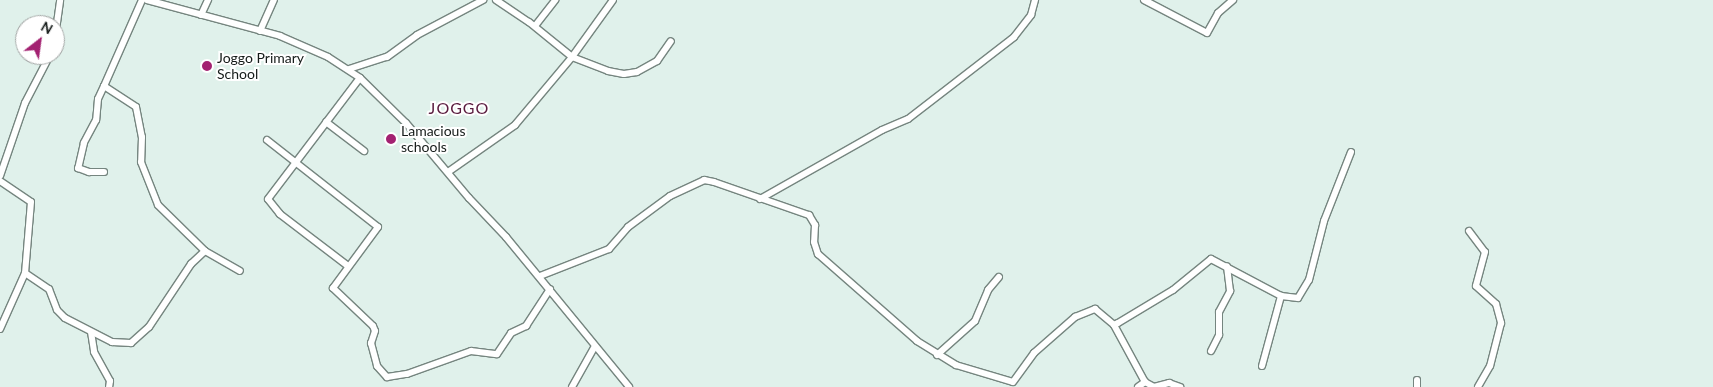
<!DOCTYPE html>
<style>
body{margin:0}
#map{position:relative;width:1713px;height:387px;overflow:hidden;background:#e0f1eb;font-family:Lato,sans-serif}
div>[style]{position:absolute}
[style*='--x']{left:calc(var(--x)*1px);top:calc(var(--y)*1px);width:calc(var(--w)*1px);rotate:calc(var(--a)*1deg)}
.roads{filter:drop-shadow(1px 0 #75857f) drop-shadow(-1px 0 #75857f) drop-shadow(0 1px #75857f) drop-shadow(0 -1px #75857f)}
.minor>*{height:6px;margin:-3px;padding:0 3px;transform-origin:3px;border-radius:3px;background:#fff}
.dots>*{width:14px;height:14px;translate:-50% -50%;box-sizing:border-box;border:2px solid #fff;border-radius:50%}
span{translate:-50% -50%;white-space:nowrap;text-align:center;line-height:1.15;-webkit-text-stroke:4px #fff;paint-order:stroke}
.poi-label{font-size:14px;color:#151b19}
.left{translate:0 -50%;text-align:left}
.quarter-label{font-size:16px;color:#5a1c3f;letter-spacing:1px}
.north{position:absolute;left:15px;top:15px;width:50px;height:50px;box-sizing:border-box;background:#fff;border:1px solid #a1a4a3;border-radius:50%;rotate:30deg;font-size:14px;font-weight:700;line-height:20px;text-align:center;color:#151b19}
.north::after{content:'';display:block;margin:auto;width:18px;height:22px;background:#a32171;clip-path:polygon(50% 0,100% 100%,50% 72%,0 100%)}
</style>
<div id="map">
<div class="roads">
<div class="minor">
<div style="--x:142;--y:0;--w:94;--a:113.8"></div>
<div style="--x:104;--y:86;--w:38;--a:33"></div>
<div style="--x:136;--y:107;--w:31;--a:79"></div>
<div style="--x:142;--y:137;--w:25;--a:92"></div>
<div style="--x:141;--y:162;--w:46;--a:68.4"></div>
<div style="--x:158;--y:205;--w:66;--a:44.4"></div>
<div style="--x:205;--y:251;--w:40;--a:29.7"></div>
<div style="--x:147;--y:0;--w:138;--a:15.1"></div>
<div style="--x:280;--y:36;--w:52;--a:23.6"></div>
<div style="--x:328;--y:57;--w:38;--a:33"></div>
<div style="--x:360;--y:78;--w:64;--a:44.4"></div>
<div style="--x:406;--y:123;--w:98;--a:50"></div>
<div style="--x:469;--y:198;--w:54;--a:46.5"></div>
<div style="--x:506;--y:237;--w:194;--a:50.6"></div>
<div style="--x:496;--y:0;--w:40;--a:34"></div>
<div style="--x:529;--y:22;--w:55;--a:39.1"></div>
<div style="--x:572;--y:57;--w:39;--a:21"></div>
<div style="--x:608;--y:71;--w:16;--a:11"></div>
<div style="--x:624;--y:74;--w:13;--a:-9"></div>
<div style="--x:637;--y:72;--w:23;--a:-29"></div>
<div style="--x:657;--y:61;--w:24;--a:-55"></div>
<div style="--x:1144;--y:0;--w:71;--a:27.6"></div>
<div style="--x:1207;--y:33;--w:23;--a:-61"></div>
<div style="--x:1218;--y:13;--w:20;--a:-41"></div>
<div style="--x:201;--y:15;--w:17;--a:-65"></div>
<div style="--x:535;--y:26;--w:33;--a:-52"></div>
<div style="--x:260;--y:31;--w:34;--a:-66"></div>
<div style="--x:55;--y:37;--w:37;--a:-82"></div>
<div style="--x:349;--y:69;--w:40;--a:-18"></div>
<div style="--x:387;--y:57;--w:37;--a:-36"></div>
<div style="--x:417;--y:35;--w:75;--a:-27.9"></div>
<div style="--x:104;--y:86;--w:14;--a:115"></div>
<div style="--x:98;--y:99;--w:21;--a:95"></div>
<div style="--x:96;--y:120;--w:26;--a:118"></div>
<div style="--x:84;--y:143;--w:26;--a:103"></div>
<div style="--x:78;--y:168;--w:12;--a:20"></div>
<div style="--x:89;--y:172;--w:15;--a:0"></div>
<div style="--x:326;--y:122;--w:48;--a:37.3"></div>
<div style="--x:267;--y:140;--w:141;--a:38.1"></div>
<div style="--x:378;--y:227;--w:76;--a:126.4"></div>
<div style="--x:333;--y:288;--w:55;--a:43.5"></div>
<div style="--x:373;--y:326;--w:5;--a:68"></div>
<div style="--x:375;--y:331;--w:13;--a:108"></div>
<div style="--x:371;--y:343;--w:24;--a:75"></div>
<div style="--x:377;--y:366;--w:15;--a:48"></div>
<div style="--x:387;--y:377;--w:20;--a:-9"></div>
<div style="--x:407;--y:374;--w:68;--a:-19.8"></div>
<div style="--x:471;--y:351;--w:26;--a:7"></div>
<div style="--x:497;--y:354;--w:25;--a:-56"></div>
<div style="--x:511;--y:333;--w:17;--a:-25"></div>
<div style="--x:526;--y:326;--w:44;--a:-57"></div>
<div style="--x:448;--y:172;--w:82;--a:-35"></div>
<div style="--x:515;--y:125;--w:89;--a:-50"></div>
<div style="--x:572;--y:57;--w:70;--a:-54.3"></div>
<div style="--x:0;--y:176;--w:77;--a:-71.1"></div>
<div style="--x:25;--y:103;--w:54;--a:-62.5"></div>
<div style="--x:0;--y:181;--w:37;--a:34"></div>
<div style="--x:31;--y:202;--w:71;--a:94.8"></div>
<div style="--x:25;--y:273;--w:29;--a:34"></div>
<div style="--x:49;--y:289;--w:22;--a:69"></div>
<div style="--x:57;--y:310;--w:11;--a:45"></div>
<div style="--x:65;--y:318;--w:53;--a:27.1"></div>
<div style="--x:112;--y:342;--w:19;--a:3"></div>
<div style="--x:131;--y:343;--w:24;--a:-42"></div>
<div style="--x:149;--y:327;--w:76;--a:-56.3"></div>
<div style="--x:191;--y:264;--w:19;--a:-43"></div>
<div style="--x:760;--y:199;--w:140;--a:-29.5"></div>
<div style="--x:882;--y:130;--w:28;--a:-23"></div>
<div style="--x:908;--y:119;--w:134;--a:-37.7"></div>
<div style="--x:1014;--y:37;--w:28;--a:-52"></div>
<div style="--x:1031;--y:15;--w:16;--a:-75"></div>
<div style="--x:1469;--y:231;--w:26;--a:53"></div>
<div style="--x:1485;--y:252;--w:35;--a:105"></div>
<div style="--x:1476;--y:286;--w:27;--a:42"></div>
<div style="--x:1496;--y:304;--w:20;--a:75"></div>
<div style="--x:1501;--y:323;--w:44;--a:104.3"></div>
<div style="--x:1490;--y:366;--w:24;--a:120"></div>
<div style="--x:348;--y:266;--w:86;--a:-142.6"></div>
<div style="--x:280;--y:214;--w:19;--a:-129"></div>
<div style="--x:268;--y:199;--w:152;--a:-52.8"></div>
<div style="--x:540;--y:276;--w:74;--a:-21.4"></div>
<div style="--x:609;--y:249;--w:29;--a:-49"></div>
<div style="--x:628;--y:227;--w:52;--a:-36.4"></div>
<div style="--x:670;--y:196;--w:38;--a:-25"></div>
<div style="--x:704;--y:180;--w:10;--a:11"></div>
<div style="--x:714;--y:182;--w:101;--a:19.2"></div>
<div style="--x:809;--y:215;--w:12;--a:59"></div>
<div style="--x:815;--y:225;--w:17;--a:93"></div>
<div style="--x:814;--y:242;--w:13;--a:72"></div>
<div style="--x:818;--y:254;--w:132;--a:41.3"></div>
<div style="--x:917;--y:341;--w:46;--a:31.6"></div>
<div style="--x:956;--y:365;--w:59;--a:16.6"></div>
<div style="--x:1013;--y:382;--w:36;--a:-54"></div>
<div style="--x:1034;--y:353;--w:55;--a:-41.3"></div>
<div style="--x:1075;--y:317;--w:22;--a:-22"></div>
<div style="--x:1095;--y:309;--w:25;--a:40"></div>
<div style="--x:1114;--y:325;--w:4;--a:-27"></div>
<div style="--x:1118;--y:323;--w:64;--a:-31"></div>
<div style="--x:1173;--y:290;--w:49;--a:-39.2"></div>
<div style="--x:1211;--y:259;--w:79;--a:27.9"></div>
<div style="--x:1281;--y:296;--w:17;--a:7"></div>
<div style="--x:1298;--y:298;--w:21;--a:-59"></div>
<div style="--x:1309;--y:280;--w:61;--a:-75.7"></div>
<div style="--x:1324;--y:221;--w:74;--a:-68.6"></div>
<div style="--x:1114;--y:325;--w:65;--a:61.5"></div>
<div style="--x:1145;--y:382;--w:10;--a:29"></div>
<div style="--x:1154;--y:387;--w:16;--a:-15"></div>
<div style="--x:1169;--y:383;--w:12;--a:20"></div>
<div style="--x:0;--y:329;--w:61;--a:-65.9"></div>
<div style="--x:91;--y:332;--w:20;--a:81"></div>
<div style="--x:94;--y:352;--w:33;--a:61"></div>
<div style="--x:110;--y:381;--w:6;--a:99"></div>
<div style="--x:1211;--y:351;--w:18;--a:-63"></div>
<div style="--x:1219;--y:335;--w:23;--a:-90"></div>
<div style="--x:1219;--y:312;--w:24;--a:-62"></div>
<div style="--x:1230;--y:291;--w:25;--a:-97"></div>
<div style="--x:937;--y:355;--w:51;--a:-41.8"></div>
<div style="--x:975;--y:321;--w:34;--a:-67"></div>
<div style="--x:988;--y:290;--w:17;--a:-50"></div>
<div style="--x:1262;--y:366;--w:73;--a:-74.8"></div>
<div style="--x:1417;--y:380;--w:7;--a:90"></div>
<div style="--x:572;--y:387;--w:47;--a:-60.7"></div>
<div style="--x:1138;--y:387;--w:9;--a:-36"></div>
</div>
</div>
<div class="dots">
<div style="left:207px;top:66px;background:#a32171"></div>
<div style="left:391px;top:139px;background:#a32171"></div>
</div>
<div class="poi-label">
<span class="left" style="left:217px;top:66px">Joggo Primary<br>School</span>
<span class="left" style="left:401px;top:139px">Lamacious<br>schools</span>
</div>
<div class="quarter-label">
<span style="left:459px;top:108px">JOGGO</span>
</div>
<div class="north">N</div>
</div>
